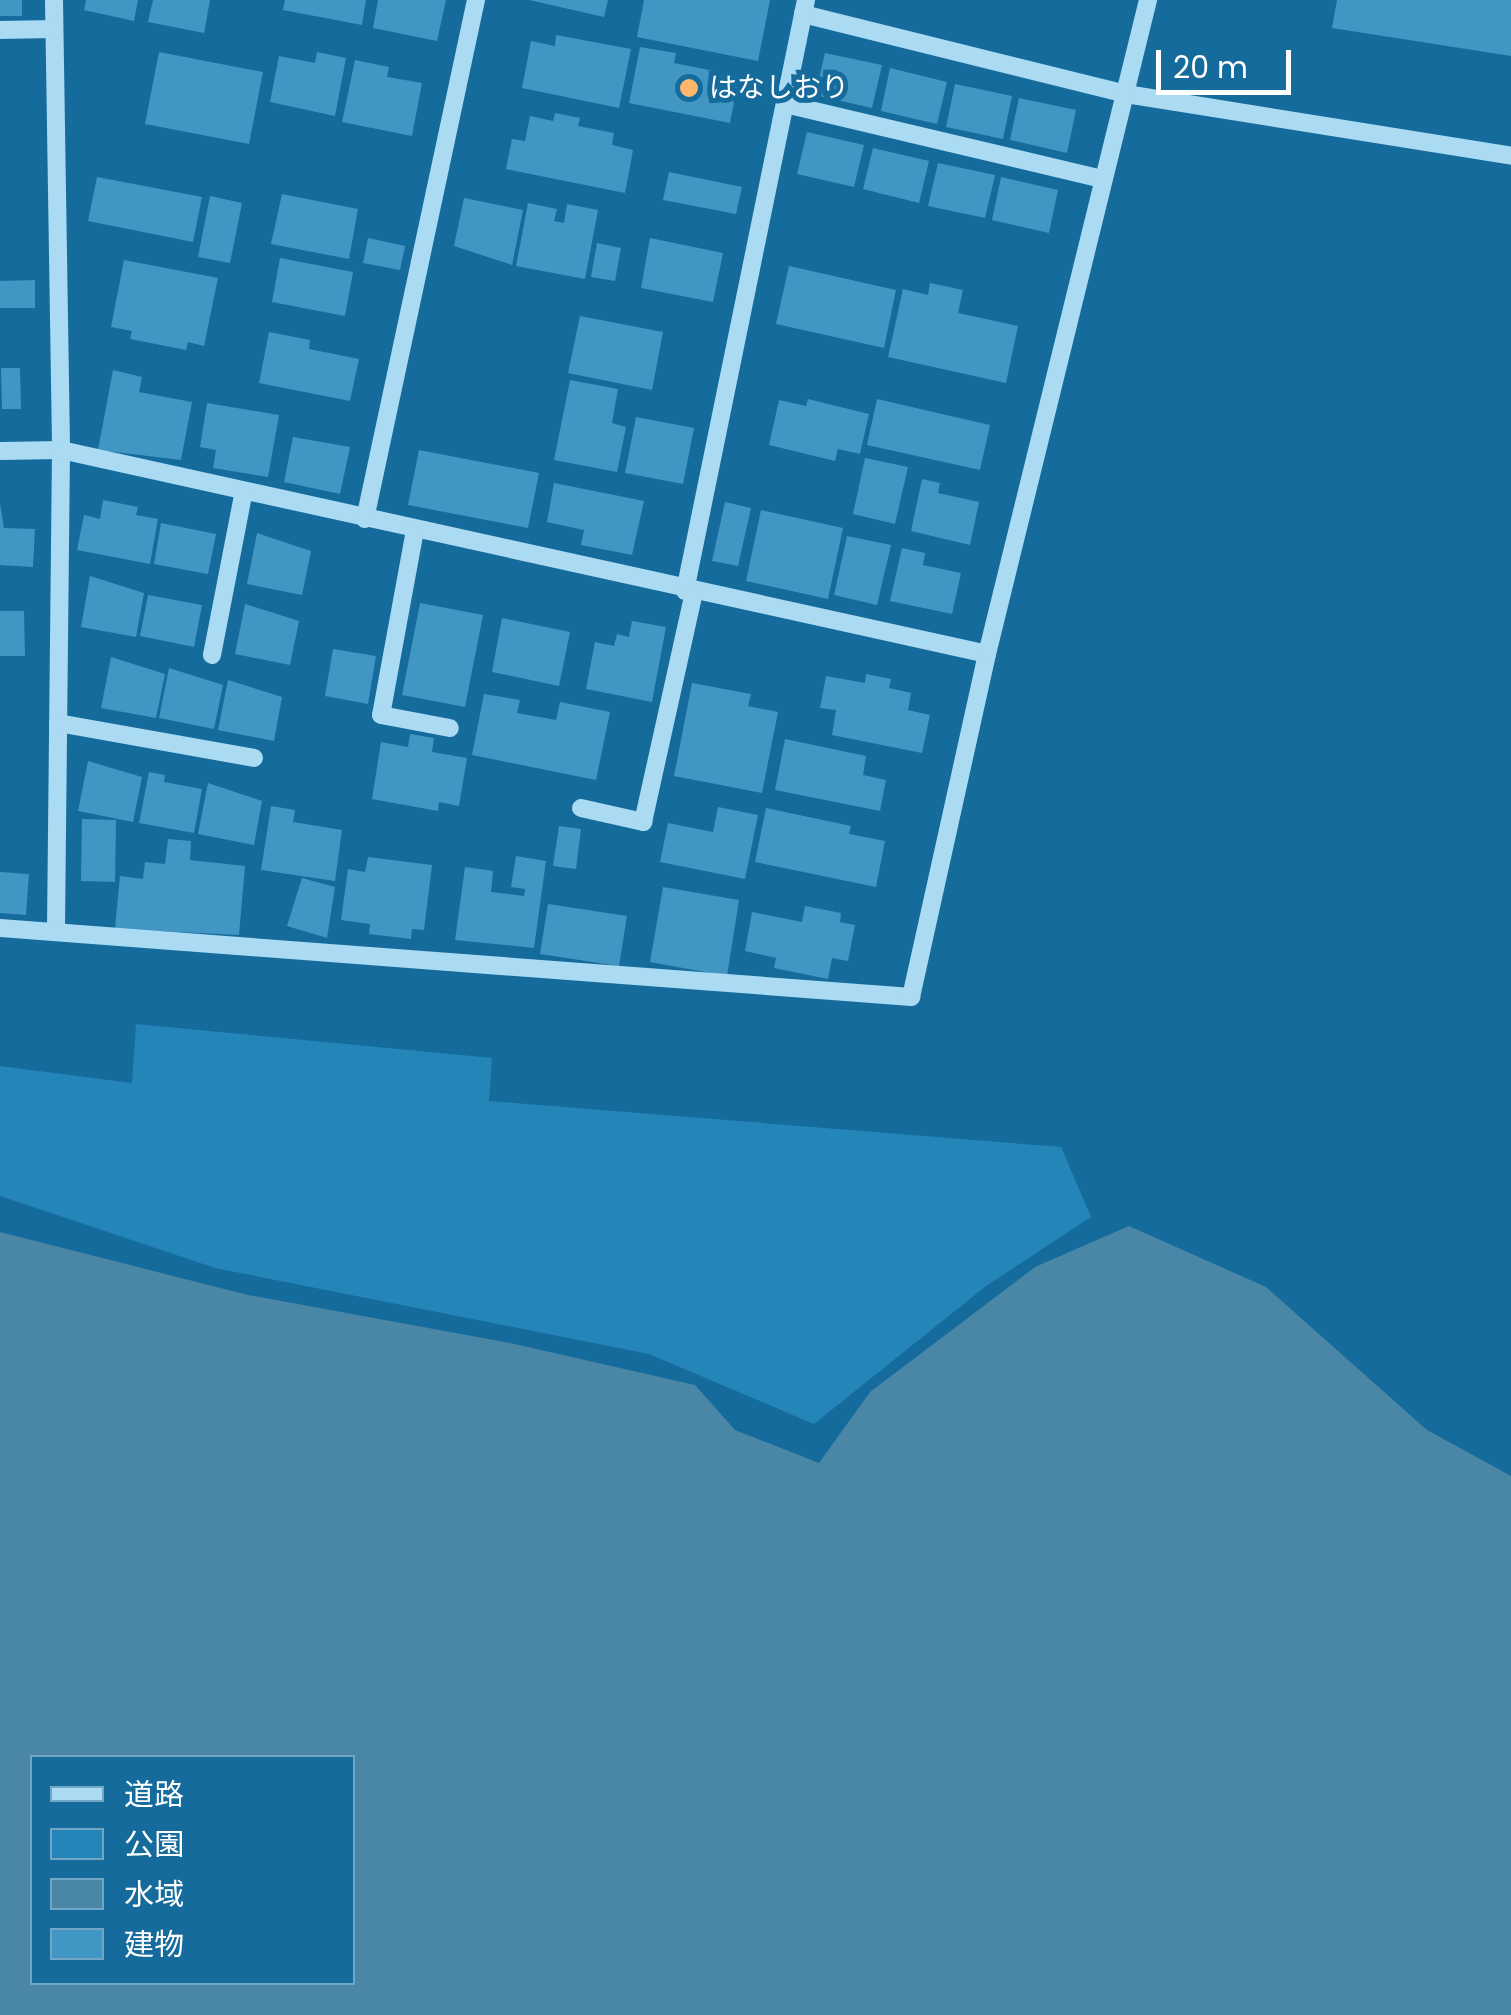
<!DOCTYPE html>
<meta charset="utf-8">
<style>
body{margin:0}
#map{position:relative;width:1511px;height:2015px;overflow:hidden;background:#156b9c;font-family:Poppins,"Noto Sans JP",sans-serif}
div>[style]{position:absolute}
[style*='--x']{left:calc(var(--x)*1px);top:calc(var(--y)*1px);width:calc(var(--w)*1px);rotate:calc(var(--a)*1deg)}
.green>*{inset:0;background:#2485b9}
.water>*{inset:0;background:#4a86a6}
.building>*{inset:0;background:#4296c4}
.minor>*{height:18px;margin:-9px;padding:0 9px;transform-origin:9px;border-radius:9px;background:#abdaf3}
.dots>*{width:28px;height:28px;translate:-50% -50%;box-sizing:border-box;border:5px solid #156b9c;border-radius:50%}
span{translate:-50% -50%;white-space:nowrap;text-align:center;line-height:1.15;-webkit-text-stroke:10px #156b9c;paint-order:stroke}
.poi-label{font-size:28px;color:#fff}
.left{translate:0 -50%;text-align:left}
.legend{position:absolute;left:30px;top:1755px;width:325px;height:230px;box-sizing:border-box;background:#156b9c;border:2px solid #73a6c4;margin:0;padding:12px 18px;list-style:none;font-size:30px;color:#fff}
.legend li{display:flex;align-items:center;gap:20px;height:50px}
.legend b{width:50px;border:2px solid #73a6c4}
.scale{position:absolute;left:1156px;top:50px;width:135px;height:45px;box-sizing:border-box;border:5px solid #fff;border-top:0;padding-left:12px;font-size:30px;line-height:35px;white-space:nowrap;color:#fff;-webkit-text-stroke:8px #156b9c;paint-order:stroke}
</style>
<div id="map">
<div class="green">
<div style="clip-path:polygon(136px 1024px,492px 1058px,489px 1101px,1061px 1147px,1091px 1217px,986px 1286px,814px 1424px,649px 1354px,215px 1268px,0 1196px,0 1066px,132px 1083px)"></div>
</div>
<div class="water">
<div style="clip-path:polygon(evenodd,1129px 1226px,1266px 1287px,1427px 1430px,1511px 1476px,1511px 2015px,0 2015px,0 1232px,248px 1295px,510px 1343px,695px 1385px,735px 1430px,819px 1463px,870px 1392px,1035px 1267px,1129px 1226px,32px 1758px,352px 1758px,352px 1982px,32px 1982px,32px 1758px)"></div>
</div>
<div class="building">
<div style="clip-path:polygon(0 0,22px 0,22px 16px,0 16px)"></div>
<div style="clip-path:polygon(86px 0,138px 0,134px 21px,84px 10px)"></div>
<div style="clip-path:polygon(153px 0,210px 0,204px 33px,148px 22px)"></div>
<div style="clip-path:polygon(285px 0,366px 0,362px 25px,283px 10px)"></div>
<div style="clip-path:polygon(378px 0,446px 0,437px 41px,373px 28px)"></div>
<div style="clip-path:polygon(529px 0,608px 0,604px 17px)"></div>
<div style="clip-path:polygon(644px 0,770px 0,758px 61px,637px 37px)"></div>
<div style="clip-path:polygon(1337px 0,1511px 0,1511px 56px,1332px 28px)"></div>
<div style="clip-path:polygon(556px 35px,631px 49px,619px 108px,522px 88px,531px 41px,555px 46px)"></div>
<div style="clip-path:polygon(640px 47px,676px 53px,674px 63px,739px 76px,730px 123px,629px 103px)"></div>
<div style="clip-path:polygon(159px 52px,263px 72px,249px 144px,145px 124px)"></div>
<div style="clip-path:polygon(317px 52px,346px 58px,335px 116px,270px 102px,279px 56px,315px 63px)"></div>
<div style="clip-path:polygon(825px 53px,882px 65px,872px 108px,815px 95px)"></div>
<div style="clip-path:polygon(355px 60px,389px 67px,387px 77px,422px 83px,412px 136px,342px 122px)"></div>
<div style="clip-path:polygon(890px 68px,947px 82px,937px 124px,881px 111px)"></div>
<div style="clip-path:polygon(955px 84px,1012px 96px,1003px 139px,946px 127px)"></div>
<div style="clip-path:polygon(1019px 98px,1076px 110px,1067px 153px,1010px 140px)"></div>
<div style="clip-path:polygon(555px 113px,580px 118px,578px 126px,614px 133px,612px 145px,633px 150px,625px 193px,506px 169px,512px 139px,525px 141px,530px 116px,553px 121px)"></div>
<div style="clip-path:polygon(807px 132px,864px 145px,854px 187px,797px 174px)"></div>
<div style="clip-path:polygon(873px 148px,929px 161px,919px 203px,863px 189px)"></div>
<div style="clip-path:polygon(938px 163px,995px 175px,985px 218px,928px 206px)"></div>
<div style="clip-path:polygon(669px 172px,742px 187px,736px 214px,663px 200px)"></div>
<div style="clip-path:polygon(97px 177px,202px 197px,193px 242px,88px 221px)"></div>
<div style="clip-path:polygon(1001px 177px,1058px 190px,1049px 233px,992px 220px)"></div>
<div style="clip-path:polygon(282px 194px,358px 209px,349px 259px,271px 244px)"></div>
<div style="clip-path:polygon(210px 196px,242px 203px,230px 263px,198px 257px)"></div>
<div style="clip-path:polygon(464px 198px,523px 210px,512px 265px,454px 246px)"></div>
<div style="clip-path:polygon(528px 203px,557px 209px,554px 221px,564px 223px,567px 204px,598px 210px,585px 279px,516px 266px)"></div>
<div style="clip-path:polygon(368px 238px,405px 246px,400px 270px,363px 263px)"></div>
<div style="clip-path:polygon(650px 238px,723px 253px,713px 302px,641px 288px)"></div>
<div style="clip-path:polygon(597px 243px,621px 248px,615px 281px,591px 277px)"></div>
<div style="clip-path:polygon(280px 258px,353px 272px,345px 316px,272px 302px)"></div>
<div style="clip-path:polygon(124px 260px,218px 278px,204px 346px,188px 342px,186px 350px,130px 339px,132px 331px,111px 327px)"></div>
<div style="clip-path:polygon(789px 266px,896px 290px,884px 348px,776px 324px)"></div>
<div style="clip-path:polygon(35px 280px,35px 308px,0 308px,0 281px)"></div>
<div style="clip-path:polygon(930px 283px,963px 290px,958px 313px,1018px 326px,1006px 383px,888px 357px,903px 289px,928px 295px)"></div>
<div style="clip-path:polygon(580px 316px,663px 332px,652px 390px,568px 373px)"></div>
<div style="clip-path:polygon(269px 332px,310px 340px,309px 349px,359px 359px,350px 401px,259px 383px)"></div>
<div style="clip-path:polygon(1px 368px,20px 368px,21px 409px,2px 409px)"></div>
<div style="clip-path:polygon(113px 370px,142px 377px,139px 392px,192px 402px,181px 460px,98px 450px)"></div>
<div style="clip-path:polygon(570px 380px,618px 389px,612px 423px,626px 427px,617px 472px,554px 460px)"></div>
<div style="clip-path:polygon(808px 399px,869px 414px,860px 454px,838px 449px,835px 461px,769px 445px,779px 400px,806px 406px)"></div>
<div style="clip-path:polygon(877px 399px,990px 425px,980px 470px,867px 445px)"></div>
<div style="clip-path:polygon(207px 403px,279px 415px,268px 477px,213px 468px,216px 450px,200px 447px)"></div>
<div style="clip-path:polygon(636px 417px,694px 428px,683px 484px,625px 473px)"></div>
<div style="clip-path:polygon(293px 437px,350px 447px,340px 494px,284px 482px)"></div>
<div style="clip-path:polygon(419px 450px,539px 473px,528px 528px,408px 505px)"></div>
<div style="clip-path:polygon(865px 458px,908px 467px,895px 524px,853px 514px)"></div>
<div style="clip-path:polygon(922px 479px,940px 483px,938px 493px,979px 502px,970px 545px,911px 531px)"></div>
<div style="clip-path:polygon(554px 483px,644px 501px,632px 555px,581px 545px,584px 530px,547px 522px)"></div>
<div style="clip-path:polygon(103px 500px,138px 507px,136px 515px,158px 519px,150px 564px,77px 550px,84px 515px,100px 519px)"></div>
<div style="clip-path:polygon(725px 502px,751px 508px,738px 566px,712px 561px)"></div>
<div style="clip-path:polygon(0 504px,4px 528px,35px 529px,33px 567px,0 565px)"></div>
<div style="clip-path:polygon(761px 510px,843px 528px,828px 599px,746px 581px)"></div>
<div style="clip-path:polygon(161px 523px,216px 534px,208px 574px,154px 564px)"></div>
<div style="clip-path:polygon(257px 533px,311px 551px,302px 595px,247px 584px)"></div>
<div style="clip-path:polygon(847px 536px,891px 545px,877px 605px,834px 595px)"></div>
<div style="clip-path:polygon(902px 548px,925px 553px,923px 565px,961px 573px,952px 614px,890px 601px)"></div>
<div style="clip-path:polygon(90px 576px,144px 593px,136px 637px,81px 627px)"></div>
<div style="clip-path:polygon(148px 595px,202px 605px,194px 647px,140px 636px)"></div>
<div style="clip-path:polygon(420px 603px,483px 615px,465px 707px,402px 695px)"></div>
<div style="clip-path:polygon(245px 604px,299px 621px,290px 665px,235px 654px)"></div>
<div style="clip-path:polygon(0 611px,24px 611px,25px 656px,0 656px)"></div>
<div style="clip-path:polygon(502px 618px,570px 632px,559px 686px,492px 672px)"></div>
<div style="clip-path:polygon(632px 621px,666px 627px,652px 702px,586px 689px,595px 642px,614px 646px,617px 634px,629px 637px)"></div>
<div style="clip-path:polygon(333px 649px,376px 656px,368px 704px,325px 696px)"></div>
<div style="clip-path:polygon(111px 657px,165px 674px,156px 718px,101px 708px)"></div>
<div style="clip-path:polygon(169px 668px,223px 685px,214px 729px,159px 718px)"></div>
<div style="clip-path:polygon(866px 674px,891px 679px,889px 688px,911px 693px,908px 710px,930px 715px,922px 753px,832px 735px,836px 710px,820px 708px,826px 676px,865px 683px)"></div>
<div style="clip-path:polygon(228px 680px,282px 697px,274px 741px,218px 730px)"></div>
<div style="clip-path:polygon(692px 683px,751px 694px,748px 706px,778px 712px,762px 793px,674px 776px)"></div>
<div style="clip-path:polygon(484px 694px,520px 700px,517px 713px,556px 720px,560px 702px,610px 712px,596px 780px,472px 755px)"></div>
<div style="clip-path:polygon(410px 734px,434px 738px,432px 752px,467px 758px,459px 806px,439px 802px,438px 811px,372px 799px,381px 742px,408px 747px)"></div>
<div style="clip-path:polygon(785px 739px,866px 756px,863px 775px,886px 780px,880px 811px,775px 790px)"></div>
<div style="clip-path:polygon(88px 761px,142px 777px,133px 822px,78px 811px)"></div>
<div style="clip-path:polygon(149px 772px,165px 775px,164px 782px,202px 789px,194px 833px,139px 823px)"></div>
<div style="clip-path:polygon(208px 783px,262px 801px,254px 845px,198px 834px)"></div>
<div style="clip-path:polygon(271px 806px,295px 810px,293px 822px,342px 830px,335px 881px,261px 870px)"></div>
<div style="clip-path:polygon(718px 807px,758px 815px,745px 879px,660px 862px,668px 823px,713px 832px)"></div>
<div style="clip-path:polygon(766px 808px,851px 826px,849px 834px,885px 841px,876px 887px,755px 862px)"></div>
<div style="clip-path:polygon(82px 819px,116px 820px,115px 882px,81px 881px)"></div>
<div style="clip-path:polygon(559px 826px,581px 829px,576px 869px,553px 866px)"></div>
<div style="clip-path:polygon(168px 839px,191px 841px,190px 860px,245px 866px,239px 935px,115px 929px,120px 876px,143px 879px,145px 862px,165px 864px)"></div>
<div style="clip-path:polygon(516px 856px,546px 861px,534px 948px,455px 940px,465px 867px,493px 871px,491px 892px,524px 896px,525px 889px,511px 887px)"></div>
<div style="clip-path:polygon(368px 857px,432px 865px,424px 930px,412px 929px,411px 939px,369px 934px,370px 924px,341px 920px,348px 869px,365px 872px)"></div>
<div style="clip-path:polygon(0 872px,29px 874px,26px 915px,0 913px)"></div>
<div style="clip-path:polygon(302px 878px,335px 887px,327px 938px,287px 926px)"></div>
<div style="clip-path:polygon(663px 887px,739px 900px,727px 976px,650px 962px)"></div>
<div style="clip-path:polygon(548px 904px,627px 916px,619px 966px,540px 954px)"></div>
<div style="clip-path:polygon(805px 906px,841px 913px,840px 922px,855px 925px,848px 961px,832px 958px,828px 979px,774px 968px,776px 958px,745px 951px,752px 912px,802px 922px)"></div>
</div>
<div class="minor">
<div style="--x:54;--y:0;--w:450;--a:89.1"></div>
<div style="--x:61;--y:450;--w:482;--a:90.6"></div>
<div style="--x:803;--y:14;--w:333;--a:13.9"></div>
<div style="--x:1126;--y:94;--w:390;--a:9.1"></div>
<div style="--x:0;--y:30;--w:54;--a:-1.1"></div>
<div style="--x:785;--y:104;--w:327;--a:13.3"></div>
<div style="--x:0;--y:451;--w:61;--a:-0.9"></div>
<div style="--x:61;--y:450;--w:948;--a:12.42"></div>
<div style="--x:365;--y:519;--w:531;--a:-77.93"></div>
<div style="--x:415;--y:530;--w:188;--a:100.4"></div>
<div style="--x:381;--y:715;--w:70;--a:10.7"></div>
<div style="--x:685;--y:591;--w:603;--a:-78.43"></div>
<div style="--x:212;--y:655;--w:167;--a:-79"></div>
<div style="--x:58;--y:723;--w:199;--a:10.1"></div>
<div style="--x:581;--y:808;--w:64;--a:12.7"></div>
<div style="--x:643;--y:822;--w:236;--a:-77.5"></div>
<div style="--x:0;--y:928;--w:914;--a:4.33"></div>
<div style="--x:911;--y:997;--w:351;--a:-77.5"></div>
<div style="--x:987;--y:654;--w:674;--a:-76.17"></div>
</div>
<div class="dots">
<div style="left:689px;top:88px;background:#ffb76d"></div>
</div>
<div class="poi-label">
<span class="left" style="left:709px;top:88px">はなしおり</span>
</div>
<ul class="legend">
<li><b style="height:12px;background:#abdaf3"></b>道路</li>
<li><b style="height:28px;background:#2485b9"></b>公園</li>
<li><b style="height:28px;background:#4a86a6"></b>水域</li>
<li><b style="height:28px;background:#4296c4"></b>建物</li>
</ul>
<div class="scale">20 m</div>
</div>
